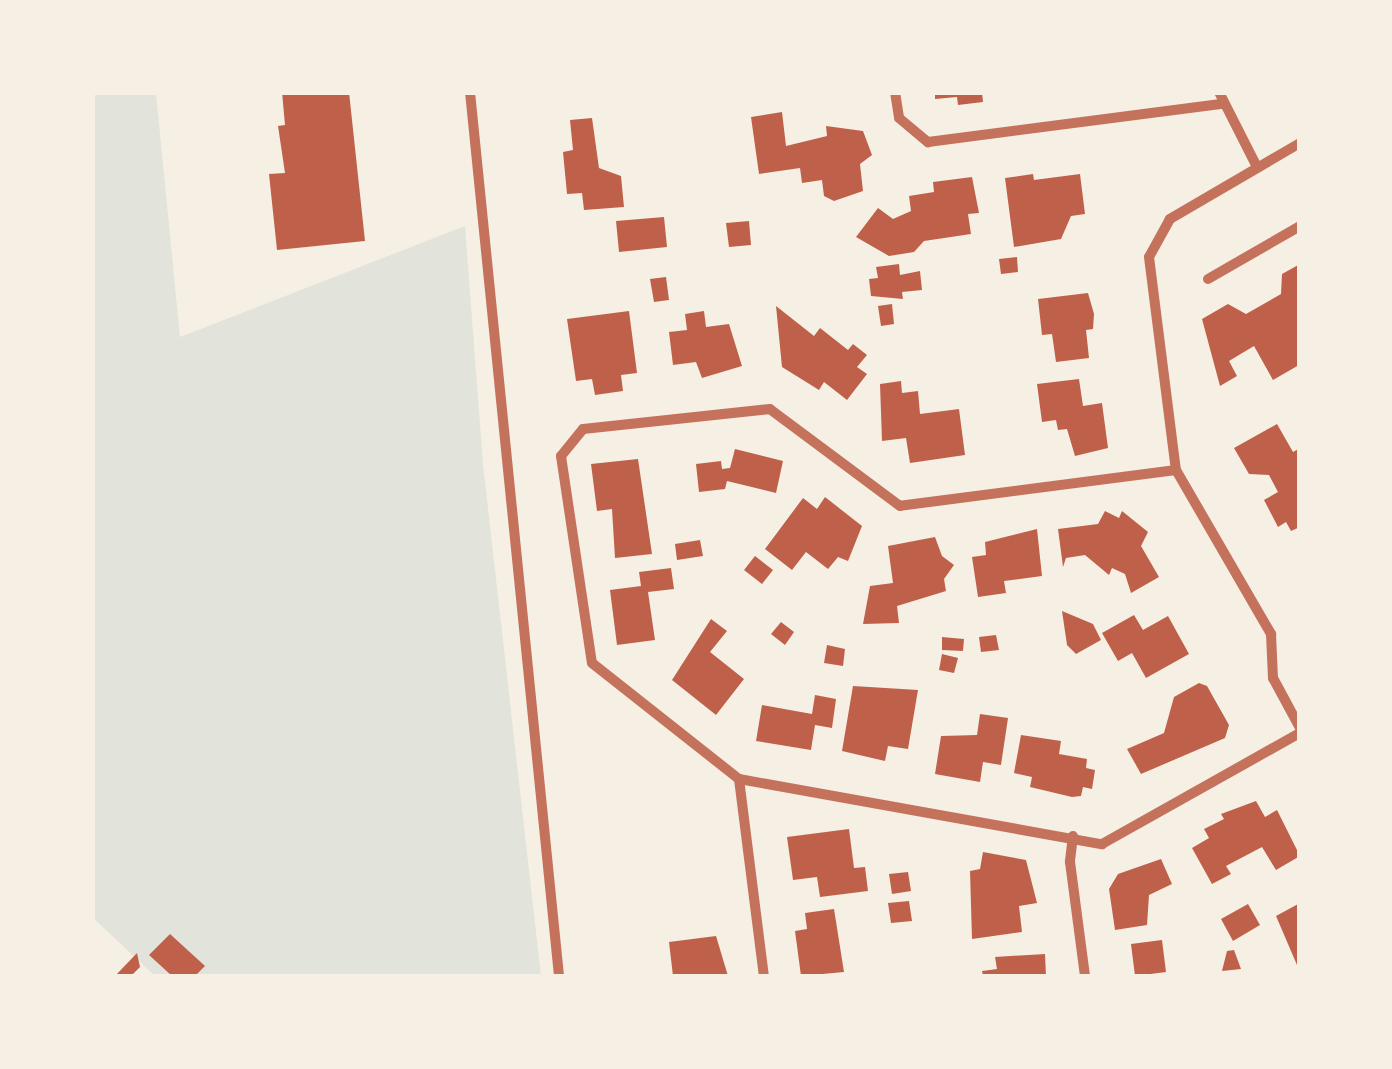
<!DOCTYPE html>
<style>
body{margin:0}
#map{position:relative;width:1392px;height:1069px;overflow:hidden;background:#f6efe4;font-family:Figtree,sans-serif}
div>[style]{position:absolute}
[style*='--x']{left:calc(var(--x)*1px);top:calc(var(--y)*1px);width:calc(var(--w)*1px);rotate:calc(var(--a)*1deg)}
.green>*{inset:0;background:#e2e4dc}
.building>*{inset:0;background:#bf614a}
.minor>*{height:10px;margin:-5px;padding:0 5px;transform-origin:5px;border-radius:5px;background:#c5725c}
span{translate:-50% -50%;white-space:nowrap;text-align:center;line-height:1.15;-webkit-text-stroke:10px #f6efe4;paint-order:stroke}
.frame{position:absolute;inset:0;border:95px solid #f6efe4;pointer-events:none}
</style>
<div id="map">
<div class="green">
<div style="clip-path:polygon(92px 93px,156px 93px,180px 337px,465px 226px,483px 464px,541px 976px,155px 976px,93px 918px)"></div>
</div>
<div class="building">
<div style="clip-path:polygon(282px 92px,349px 92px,365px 241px,277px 250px,269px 174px,285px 173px,278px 126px,285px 125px)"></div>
<div style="clip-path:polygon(935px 92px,982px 92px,983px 102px,958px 105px,957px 97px,935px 99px)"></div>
<div style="clip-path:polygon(782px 112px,786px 146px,827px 136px,826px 126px,863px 131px,872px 155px,860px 164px,863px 191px,834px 201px,824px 196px,822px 180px,802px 183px,800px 168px,759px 174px,751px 117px)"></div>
<div style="clip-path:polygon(592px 118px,599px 168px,621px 176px,624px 207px,584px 210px,582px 193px,567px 194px,563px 152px,573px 150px,570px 120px)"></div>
<div style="clip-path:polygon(1033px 174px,1034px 180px,1080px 174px,1085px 214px,1071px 216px,1061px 239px,1014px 247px,1005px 178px)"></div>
<div style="clip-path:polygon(972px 177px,979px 213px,968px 214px,971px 234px,924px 241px,914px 252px,889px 256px,856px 237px,878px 208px,893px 219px,911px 211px,909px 196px,934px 192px,933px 182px)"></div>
<div style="clip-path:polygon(664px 217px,667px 247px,619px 252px,616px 221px)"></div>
<div style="clip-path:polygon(749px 221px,751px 245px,729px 247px,726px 223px)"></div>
<div style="clip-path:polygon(1017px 257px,1018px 272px,1001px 274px,999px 259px)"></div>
<div style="clip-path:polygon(899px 264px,900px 275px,920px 271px,922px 290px,902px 292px,903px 299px,871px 296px,869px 279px,878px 278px,876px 267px)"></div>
<div style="clip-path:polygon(1300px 264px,1299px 365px,1273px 380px,1254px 346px,1229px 361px,1237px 376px,1220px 386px,1202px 319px,1228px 304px,1246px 314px,1281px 294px,1282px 274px)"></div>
<div style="clip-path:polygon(666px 277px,669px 300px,654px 302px,650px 279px)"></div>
<div style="clip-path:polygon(1088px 293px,1094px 314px,1093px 329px,1086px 330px,1089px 358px,1056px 362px,1052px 334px,1042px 335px,1038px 299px)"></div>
<div style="clip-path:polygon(892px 304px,894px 324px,881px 326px,878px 306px)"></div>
<div style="clip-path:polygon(776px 306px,814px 336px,820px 328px,848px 350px,853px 344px,867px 355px,857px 367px,867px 374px,847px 400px,824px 382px,819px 390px,782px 367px)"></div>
<div style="clip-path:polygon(629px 311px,637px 373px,621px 375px,623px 391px,595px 395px,592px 379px,576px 381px,567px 319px)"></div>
<div style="clip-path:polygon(704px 311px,706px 327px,729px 324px,742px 366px,702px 378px,696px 362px,673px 365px,669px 332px,687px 330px,685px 314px)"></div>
<div style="clip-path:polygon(1079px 379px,1083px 406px,1102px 403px,1108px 448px,1075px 456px,1067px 429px,1058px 430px,1056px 420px,1042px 422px,1037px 384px)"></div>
<div style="clip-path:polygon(901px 381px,902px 393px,918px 391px,920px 414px,959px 409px,965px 455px,910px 463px,906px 438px,882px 441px,880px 384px)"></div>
<div style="clip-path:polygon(1277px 424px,1293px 452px,1300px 448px,1300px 527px,1291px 531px,1286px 522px,1278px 527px,1264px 500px,1278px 492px,1269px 475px,1249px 474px,1234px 448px)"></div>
<div style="clip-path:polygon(735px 449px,783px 461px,776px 493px,727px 481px,725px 489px,699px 492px,696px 464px,721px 461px,722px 469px,730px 468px)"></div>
<div style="clip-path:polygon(638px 459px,652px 554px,615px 558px,612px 509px,597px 511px,591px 464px)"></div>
<div style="clip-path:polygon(825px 497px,862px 526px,848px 561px,838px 557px,828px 569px,806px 552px,792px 570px,765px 549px,803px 498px,817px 509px)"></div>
<div style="clip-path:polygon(1105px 511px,1119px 518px,1122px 511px,1148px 532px,1141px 546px,1159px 577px,1131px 593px,1125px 574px,1112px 568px,1109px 575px,1085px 555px,1066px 558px,1063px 567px,1058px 529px,1098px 524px)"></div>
<div style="clip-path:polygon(1037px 529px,1042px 576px,1004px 581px,1006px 593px,978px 597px,972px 557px,986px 555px,985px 542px)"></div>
<div style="clip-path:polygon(935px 537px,942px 556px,954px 565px,944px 579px,946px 591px,897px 606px,899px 623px,863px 624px,870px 586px,893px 583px,888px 546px)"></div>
<div style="clip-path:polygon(700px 540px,703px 556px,677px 560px,675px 544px)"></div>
<div style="clip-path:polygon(755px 556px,773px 570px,762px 584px,744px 570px)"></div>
<div style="clip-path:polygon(671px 568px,674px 589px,648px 592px,655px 640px,617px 645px,610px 590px,641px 586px,639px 572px)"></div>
<div style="clip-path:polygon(1062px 611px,1093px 624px,1101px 640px,1076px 654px,1067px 645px)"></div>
<div style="clip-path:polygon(1134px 615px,1143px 630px,1168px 616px,1189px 654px,1146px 678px,1132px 653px,1118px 661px,1102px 633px)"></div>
<div style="clip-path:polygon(711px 619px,727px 631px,710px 652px,744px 679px,716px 715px,672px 680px)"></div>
<div style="clip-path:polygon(781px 622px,794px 632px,785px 645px,771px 634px)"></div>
<div style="clip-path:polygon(996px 635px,999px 650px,981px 652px,979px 637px)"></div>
<div style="clip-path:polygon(942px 637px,964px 639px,963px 651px,942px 650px)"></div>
<div style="clip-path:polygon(827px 645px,845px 649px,843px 666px,824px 663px)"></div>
<div style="clip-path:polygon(942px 654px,958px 658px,954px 673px,939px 670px)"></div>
<div style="clip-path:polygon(1199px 683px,1207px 686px,1229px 725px,1225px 738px,1141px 774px,1127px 749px,1164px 733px,1174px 697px)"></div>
<div style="clip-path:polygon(853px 686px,918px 690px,908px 749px,888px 746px,885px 761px,842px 751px)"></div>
<div style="clip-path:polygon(815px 695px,836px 699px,832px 728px,815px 725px,811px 750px,756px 741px,762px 705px,812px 714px)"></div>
<div style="clip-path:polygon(980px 714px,1008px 718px,1001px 765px,983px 762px,980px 782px,935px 774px,941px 736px,977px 735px)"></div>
<div style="clip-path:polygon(1021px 735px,1061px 741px,1059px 754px,1087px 759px,1086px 768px,1095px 770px,1092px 789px,1083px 787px,1081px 796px,1072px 797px,1030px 787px,1032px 777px,1014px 773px)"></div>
<div style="clip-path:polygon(1256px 801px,1265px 817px,1277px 810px,1300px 856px,1276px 870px,1262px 847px,1226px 866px,1231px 874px,1212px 884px,1192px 848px,1209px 838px,1204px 829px,1224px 819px,1221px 814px)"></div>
<div style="clip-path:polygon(849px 829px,854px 868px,865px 867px,868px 891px,820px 897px,817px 877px,793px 880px,787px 837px)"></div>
<div style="clip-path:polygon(983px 852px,1026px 860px,1037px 903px,1019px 906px,1022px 932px,972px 939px,970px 871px,980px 869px)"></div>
<div style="clip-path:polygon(1161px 859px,1172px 884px,1149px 895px,1147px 925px,1115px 930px,1109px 889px,1118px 874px)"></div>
<div style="clip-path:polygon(908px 872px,911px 891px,892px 894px,889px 874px)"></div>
<div style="clip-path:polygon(909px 901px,912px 921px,891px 923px,888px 903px)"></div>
<div style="clip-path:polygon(1300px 903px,1300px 972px,1276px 916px)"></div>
<div style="clip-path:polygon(1248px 904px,1260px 925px,1233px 941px,1221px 919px)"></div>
<div style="clip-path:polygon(834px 909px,844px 972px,801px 976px,795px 931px,807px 929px,805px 913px)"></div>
<div style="clip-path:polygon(170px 934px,205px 966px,195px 976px,172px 976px,149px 955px)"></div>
<div style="clip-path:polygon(716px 936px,728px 976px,673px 976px,669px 942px)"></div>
<div style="clip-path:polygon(1162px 940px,1166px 972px,1135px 976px,1131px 944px)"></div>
<div style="clip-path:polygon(1234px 950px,1241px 969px,1222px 971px,1227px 951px)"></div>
<div style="clip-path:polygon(137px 953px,140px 967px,131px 976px,115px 976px)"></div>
<div style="clip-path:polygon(1045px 954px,1046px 976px,983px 976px,982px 971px,997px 969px,995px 957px)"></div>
</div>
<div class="minor">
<div style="--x:470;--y:92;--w:888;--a:84.25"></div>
<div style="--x:895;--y:92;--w:26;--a:81"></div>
<div style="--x:899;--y:118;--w:38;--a:40"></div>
<div style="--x:928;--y:142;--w:295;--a:-7.4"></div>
<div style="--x:1219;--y:92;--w:84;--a:63.1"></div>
<div style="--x:1300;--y:143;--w:151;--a:149.7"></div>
<div style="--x:1170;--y:219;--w:43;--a:118.9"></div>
<div style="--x:1149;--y:257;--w:215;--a:82.8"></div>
<div style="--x:1176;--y:470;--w:190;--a:59.9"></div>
<div style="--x:1271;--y:634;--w:44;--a:87.4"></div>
<div style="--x:1273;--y:678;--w:57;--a:61.6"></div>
<div style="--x:1208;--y:279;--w:106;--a:-29.9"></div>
<div style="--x:1176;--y:470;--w:278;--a:172.6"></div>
<div style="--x:900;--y:506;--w:162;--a:-143.3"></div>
<div style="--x:770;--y:409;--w:188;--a:173.9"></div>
<div style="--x:583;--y:429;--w:35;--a:129"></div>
<div style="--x:561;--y:456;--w:209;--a:81.5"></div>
<div style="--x:592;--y:663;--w:187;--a:38.3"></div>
<div style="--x:739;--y:779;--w:369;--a:10.2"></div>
<div style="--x:1102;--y:844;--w:227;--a:-29.3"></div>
<div style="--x:739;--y:779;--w:199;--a:82.8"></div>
<div style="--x:1073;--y:836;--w:26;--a:97"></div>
<div style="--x:1070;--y:862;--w:115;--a:82.5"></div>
</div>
<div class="frame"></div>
</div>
